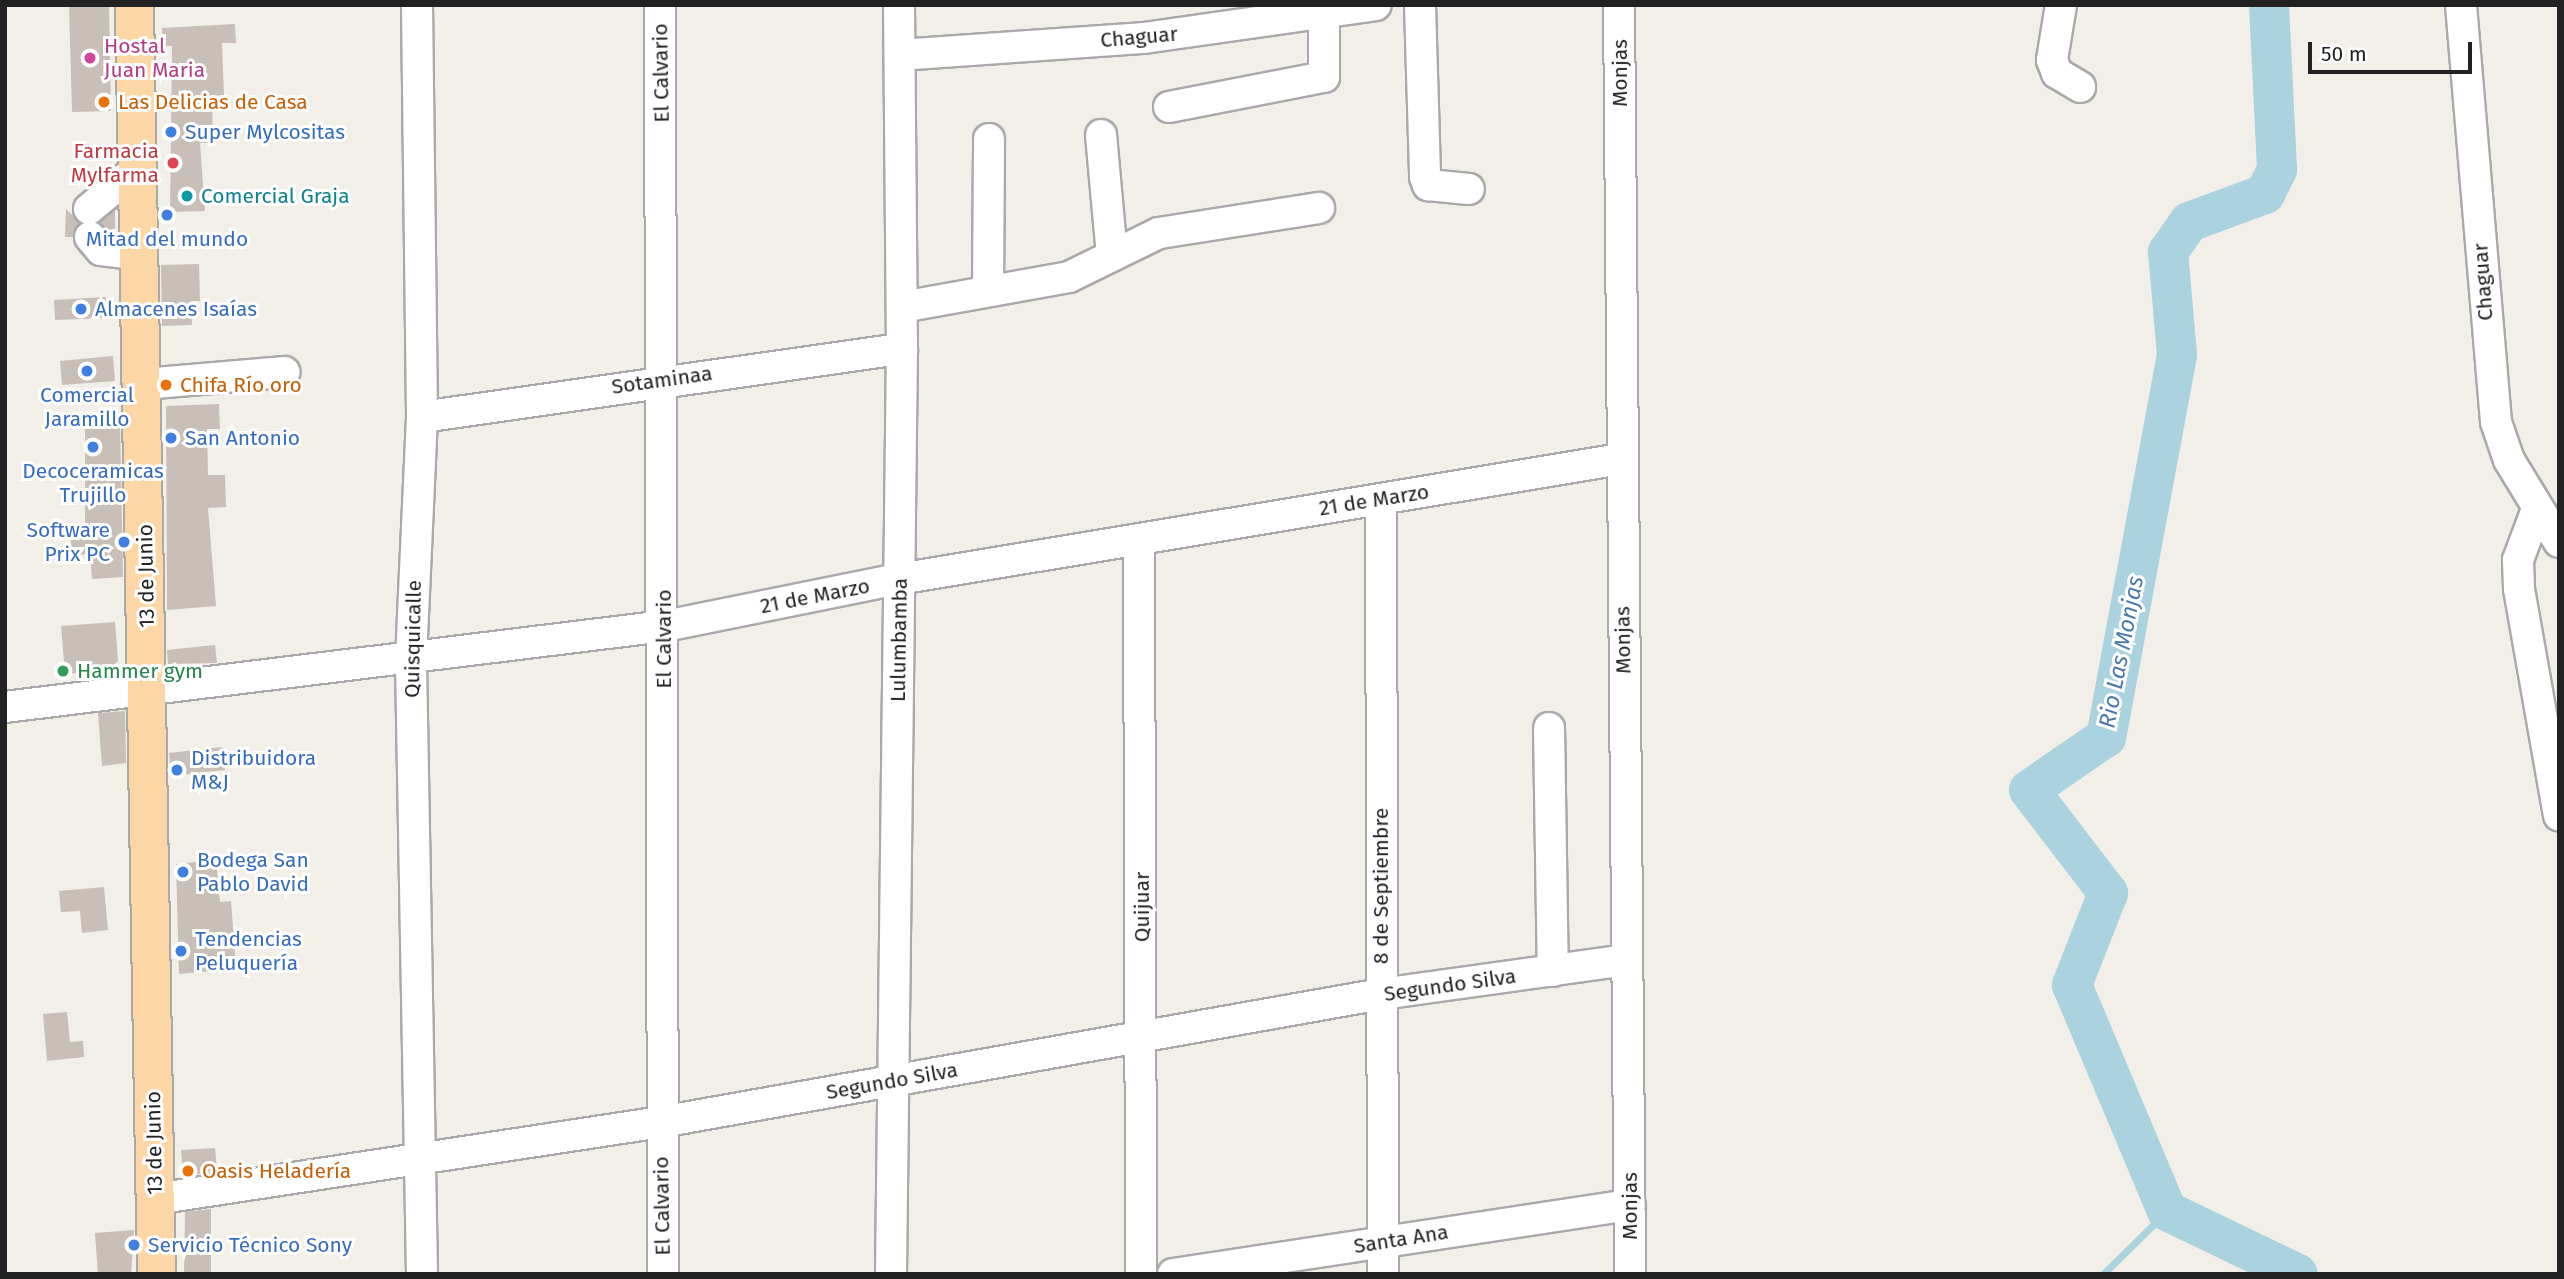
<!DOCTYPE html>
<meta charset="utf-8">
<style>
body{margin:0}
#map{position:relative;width:2564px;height:1279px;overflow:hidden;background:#f2efe9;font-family:"Fira Sans",sans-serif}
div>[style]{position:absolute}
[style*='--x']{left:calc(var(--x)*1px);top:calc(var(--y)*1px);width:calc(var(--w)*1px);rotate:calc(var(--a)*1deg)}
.stream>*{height:7px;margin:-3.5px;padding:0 3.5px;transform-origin:3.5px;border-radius:3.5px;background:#aad3df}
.river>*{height:40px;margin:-20px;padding:0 20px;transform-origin:20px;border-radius:20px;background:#aad3df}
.building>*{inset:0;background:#c7bfb8}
.roads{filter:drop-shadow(2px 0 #a9a9a9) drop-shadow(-2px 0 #a9a9a9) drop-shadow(0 2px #a9a9a9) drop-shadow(0 -2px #a9a9a9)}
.minor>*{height:30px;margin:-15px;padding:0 15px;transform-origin:15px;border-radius:15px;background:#fff}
.major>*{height:37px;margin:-18.5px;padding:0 18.5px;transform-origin:18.5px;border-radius:18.5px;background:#fcd6a4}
.dots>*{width:19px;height:19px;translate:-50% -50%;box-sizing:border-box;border:4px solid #fff;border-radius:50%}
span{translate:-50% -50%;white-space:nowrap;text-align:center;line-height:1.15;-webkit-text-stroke:6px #fff;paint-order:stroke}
.street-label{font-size:21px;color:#222}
.hotel-label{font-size:21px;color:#b23c85}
.left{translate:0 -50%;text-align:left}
.food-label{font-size:21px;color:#c56008}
.shop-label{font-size:21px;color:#366cbe}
.right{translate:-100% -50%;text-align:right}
.health-label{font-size:21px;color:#be3a42}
.culture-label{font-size:21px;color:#0d838f}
.leisure-label{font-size:21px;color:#27864d}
.water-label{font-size:23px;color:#4a7aab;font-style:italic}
.frame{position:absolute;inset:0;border:7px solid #222;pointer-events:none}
.scale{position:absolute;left:2308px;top:42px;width:164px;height:32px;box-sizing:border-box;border:4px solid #222;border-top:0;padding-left:9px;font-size:21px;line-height:24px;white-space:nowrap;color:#222;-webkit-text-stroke:5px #fff;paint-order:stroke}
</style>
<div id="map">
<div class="stream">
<div style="--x:2103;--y:1274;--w:90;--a:-44.5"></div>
</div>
<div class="river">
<div style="--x:2269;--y:5;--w:165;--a:87.2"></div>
<div style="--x:2277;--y:170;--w:27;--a:117"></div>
<div style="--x:2265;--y:194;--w:81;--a:159.8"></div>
<div style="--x:2189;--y:222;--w:37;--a:125"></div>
<div style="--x:2168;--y:252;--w:103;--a:85"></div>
<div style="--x:2177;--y:355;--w:389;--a:100.5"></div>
<div style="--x:2106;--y:737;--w:93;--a:145.5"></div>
<div style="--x:2029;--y:790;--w:130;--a:52.5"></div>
<div style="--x:2108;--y:893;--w:99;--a:111.4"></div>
<div style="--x:2072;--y:985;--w:245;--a:67.2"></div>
<div style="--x:2167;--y:1211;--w:145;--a:25.7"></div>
</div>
<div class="building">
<div style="clip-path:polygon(69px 5px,109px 5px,111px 111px,72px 112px)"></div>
<div style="clip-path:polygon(235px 24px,236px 43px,222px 43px,224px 95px,212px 96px,213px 143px,200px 143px,205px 211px,170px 212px,172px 46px,163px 46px,162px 28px)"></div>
<div style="clip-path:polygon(66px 209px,80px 223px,73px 237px,65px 237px)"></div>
<div style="clip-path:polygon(115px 210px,115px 234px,99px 223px)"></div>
<div style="clip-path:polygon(199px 264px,200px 301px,191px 301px,192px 325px,162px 326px,161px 265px)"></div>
<div style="clip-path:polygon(106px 297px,107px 318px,55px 320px,54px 300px)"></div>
<div style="clip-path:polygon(113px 356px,115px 381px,62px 385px,60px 361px)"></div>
<div style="clip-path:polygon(219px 404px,220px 429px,207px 429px,208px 475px,225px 475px,226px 507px,208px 508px,216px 606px,167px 610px,166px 406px)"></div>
<div style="clip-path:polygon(120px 423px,123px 577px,92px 579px,90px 554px,72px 555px,70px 529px,85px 528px,85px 424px)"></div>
<div style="clip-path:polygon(115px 622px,118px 661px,106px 671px,65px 674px,61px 626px)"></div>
<div style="clip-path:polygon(215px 645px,217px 663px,168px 664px,167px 650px)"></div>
<div style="clip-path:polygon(125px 711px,126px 763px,102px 766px,98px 713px)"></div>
<div style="clip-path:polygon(222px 747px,225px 770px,171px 776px,169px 753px)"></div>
<div style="clip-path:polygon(216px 860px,220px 902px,231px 901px,236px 969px,179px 974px,176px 864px)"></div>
<div style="clip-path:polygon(104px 887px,108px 930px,82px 933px,80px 911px,61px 912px,59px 891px)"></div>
<div style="clip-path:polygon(67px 1012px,70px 1042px,83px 1041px,84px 1057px,47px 1061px,43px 1014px)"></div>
<div style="clip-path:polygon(215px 1148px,217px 1172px,183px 1176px,181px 1150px)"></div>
<div style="clip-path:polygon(211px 1209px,211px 1274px,184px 1274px,185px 1212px)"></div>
<div style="clip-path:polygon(134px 1230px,131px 1274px,98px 1274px,95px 1233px)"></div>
</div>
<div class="roads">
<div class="minor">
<div style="--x:417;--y:5;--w:412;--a:89.3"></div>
<div style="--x:422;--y:417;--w:245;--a:92.6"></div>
<div style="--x:411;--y:662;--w:612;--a:88.97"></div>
<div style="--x:660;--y:5;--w:1269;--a:89.86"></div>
<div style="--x:1420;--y:5;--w:172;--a:88.3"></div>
<div style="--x:1425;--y:177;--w:9;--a:69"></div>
<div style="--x:1428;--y:185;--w:41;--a:5.6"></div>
<div style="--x:1619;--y:5;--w:1269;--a:89.5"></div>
<div style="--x:2061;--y:5;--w:56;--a:99.3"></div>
<div style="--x:2052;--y:60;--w:14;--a:69"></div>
<div style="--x:2057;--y:73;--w:27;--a:31"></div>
<div style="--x:2461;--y:5;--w:418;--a:85.2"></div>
<div style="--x:2496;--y:422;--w:40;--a:71.1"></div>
<div style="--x:2509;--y:460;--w:96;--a:58.6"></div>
<div style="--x:900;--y:55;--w:245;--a:-4"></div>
<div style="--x:1144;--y:38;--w:234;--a:-8.1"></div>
<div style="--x:1169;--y:107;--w:158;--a:-11"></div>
<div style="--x:1324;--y:77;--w:62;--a:-90"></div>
<div style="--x:1101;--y:135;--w:121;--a:84.8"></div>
<div style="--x:89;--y:209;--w:61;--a:-39.7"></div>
<div style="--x:90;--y:237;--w:17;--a:50"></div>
<div style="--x:101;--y:250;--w:35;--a:7"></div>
<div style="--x:988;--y:291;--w:152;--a:-89.6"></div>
<div style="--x:902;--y:307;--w:170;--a:-10.2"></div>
<div style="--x:1069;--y:277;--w:100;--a:-26.1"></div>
<div style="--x:1159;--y:233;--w:162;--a:-8.9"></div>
<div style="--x:144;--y:384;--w:141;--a:-4.9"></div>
<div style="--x:422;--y:417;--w:485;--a:-8.1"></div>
<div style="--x:1381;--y:499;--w:775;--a:89.85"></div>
<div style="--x:2537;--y:509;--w:54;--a:110.4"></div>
<div style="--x:2518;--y:560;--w:29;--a:88"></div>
<div style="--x:2519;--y:589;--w:230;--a:80"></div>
<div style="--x:1139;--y:540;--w:734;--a:89.84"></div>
<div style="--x:5;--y:707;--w:665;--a:-7"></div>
<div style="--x:665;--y:626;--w:239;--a:-11.4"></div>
<div style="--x:899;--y:579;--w:732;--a:-9.44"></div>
<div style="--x:1549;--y:728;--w:243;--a:89.1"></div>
<div style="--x:155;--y:1199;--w:512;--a:-8.65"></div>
<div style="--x:661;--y:1122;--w:731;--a:-10.08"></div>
<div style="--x:1381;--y:994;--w:248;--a:-7.9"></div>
<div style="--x:891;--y:1274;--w:925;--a:-89.32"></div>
<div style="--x:902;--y:349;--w:344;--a:-90.5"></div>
<div style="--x:1173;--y:1274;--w:462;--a:-8.6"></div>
</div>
<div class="major">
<div style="--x:134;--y:5;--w:1269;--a:89.01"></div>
</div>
</div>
<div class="dots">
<div style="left:90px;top:58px;background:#d1479c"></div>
<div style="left:104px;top:102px;background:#e8710a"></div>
<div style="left:171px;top:132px;background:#3f7fe0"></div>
<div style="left:173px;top:163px;background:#e0444e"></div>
<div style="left:187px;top:196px;background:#0f9aa8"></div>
<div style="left:167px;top:215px;background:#3f7fe0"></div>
<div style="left:81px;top:309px;background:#3f7fe0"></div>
<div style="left:87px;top:371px;background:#3f7fe0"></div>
<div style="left:166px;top:385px;background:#e8710a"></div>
<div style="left:171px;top:438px;background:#3f7fe0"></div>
<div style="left:93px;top:447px;background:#3f7fe0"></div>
<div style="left:124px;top:542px;background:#3f7fe0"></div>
<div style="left:63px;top:671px;background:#2e9e5b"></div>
<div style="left:177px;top:770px;background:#3f7fe0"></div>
<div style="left:183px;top:872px;background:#3f7fe0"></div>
<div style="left:181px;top:951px;background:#3f7fe0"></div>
<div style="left:188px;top:1171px;background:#e8710a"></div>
<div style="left:134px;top:1245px;background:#3f7fe0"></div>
</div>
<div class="street-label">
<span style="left:1139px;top:37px;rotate:-5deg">Chaguar</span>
<span style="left:661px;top:73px;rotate:-91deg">El Calvario</span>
<span style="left:1620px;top:73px;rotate:-90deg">Monjas</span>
<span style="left:2483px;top:282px;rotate:-94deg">Chaguar</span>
<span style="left:662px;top:380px;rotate:-8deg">Sotaminaa</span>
<span style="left:1374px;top:500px;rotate:-9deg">21 de Marzo</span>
<span style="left:146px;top:576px;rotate:-91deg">13 de Junio</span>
<span style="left:815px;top:596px;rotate:-11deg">21 de Marzo</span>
<span style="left:413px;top:639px;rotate:-89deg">Quisquicalle</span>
<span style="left:664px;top:639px;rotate:-90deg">El Calvario</span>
<span style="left:899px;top:640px;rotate:-89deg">Lulumbamba</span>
<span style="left:1623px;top:640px;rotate:-91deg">Monjas</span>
<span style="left:1381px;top:886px;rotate:-90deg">8 de Septiembre</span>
<span style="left:1142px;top:907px;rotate:-90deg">Quijuar</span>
<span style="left:1450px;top:985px;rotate:-8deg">Segundo Silva</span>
<span style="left:892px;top:1081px;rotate:-10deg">Segundo Silva</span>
<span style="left:154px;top:1143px;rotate:-91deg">13 de Junio</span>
<span style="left:662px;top:1206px;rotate:-91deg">El Calvario</span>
<span style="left:1630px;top:1206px;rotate:-90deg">Monjas</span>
<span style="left:1401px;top:1239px;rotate:-9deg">Santa Ana</span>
</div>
<div class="hotel-label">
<span class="left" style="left:104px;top:58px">Hostal<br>Juan Maria</span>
</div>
<div class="food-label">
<span class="left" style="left:118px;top:102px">Las Delicias de Casa</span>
<span class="left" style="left:180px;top:385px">Chifa Río oro</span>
<span class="left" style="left:202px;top:1171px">Oasis Heladería</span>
</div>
<div class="shop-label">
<span class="left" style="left:185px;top:132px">Super Mylcositas</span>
<span style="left:167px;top:239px">Mitad del mundo</span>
<span class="left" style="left:95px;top:309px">Almacenes Isaías</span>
<span style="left:87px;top:407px">Comercial<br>Jaramillo</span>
<span class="left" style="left:185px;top:438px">San Antonio</span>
<span style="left:93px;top:483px">Decoceramicas<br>Trujillo</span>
<span class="right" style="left:110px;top:542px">Software<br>Prix PC</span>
<span class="left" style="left:191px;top:770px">Distribuidora<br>M&amp;J</span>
<span class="left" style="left:197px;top:872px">Bodega San<br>Pablo David</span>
<span class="left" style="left:195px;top:951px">Tendencias<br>Peluquería</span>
<span class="left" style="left:148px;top:1245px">Servicio Técnico Sony</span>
</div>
<div class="health-label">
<span class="right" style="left:159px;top:163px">Farmacia<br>Mylfarma</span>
</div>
<div class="culture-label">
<span class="left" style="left:201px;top:196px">Comercial Graja</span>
</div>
<div class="leisure-label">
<span class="left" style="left:77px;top:671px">Hammer gym</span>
</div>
<div class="water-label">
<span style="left:2121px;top:652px;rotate:-79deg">Rio Las Monjas</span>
</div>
<div class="frame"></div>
<div class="scale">50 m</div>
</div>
